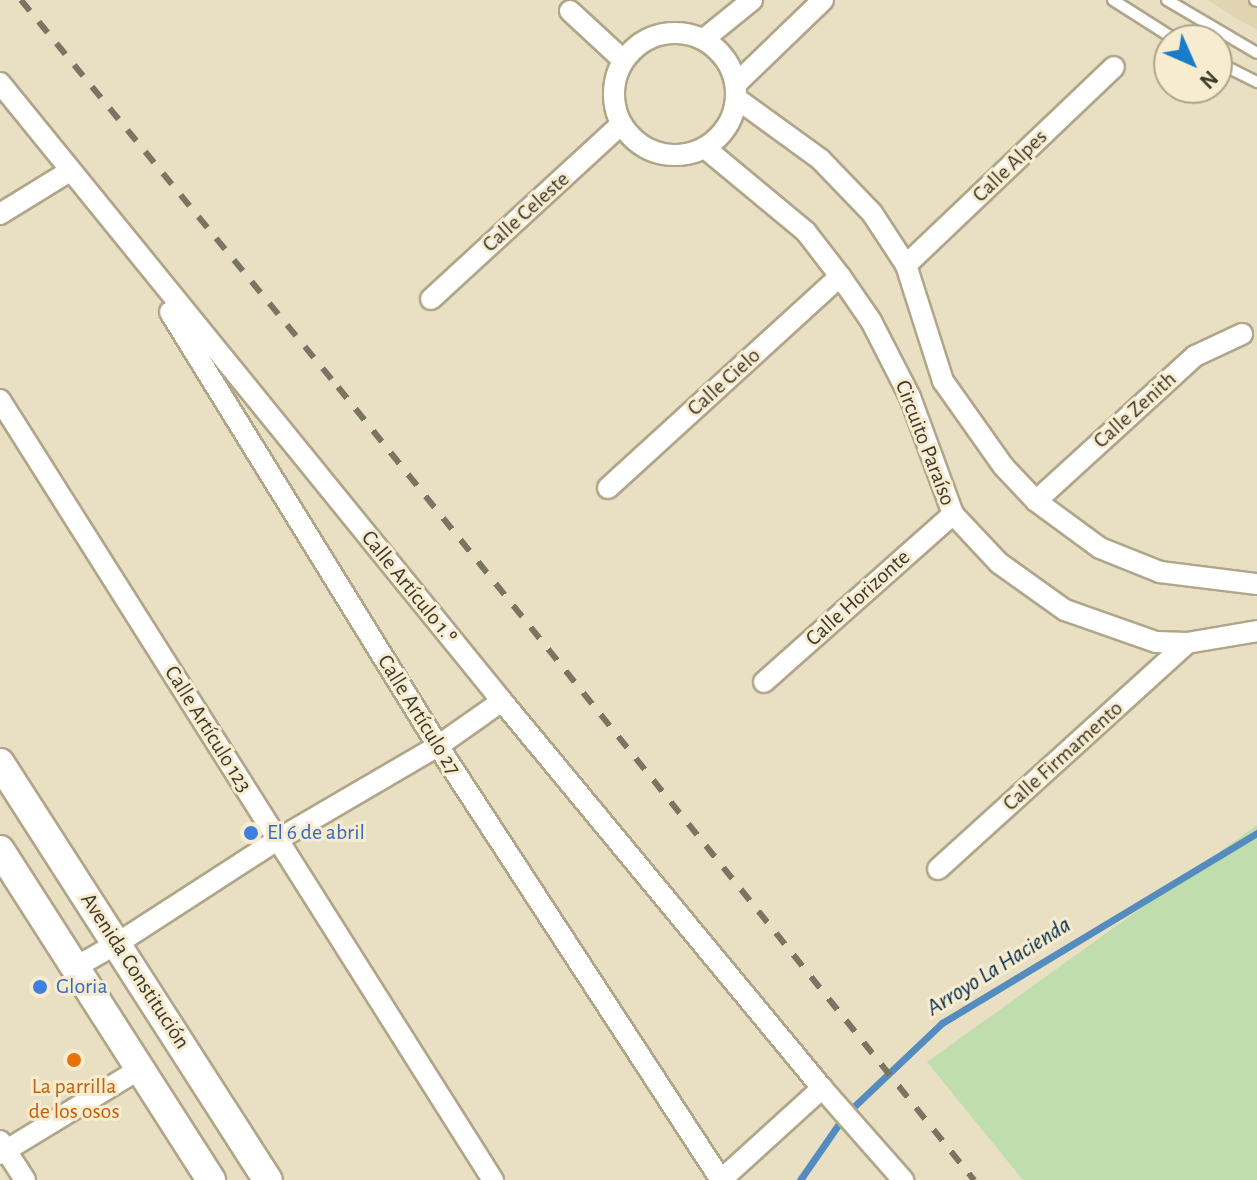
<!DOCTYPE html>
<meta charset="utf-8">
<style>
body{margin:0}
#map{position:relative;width:1257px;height:1180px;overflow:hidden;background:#e9dfc2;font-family:"Alegreya Sans",sans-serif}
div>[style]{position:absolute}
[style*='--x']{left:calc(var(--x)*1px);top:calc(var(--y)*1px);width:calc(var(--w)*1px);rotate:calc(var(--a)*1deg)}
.built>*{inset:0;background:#e1d4b0}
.green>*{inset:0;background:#bfddad}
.stream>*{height:7px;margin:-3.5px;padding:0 3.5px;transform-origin:3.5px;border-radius:3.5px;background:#558cbf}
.roads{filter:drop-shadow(2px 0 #b0a68a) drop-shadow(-2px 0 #b0a68a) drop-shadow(0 2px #b0a68a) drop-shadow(0 -2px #b0a68a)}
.lane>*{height:10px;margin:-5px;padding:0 5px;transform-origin:5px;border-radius:5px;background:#fff}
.street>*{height:20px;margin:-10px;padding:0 10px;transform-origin:10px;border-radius:10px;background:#fff}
.street>.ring{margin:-10px;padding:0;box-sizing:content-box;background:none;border:20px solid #fff;border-radius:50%}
.secondary>*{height:28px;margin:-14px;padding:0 14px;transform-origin:14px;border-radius:14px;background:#fff}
.rail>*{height:6px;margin-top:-3px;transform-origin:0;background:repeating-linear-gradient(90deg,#7a7462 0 14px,transparent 0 28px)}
.dots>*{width:22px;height:22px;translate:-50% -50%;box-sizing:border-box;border:4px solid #f7eccf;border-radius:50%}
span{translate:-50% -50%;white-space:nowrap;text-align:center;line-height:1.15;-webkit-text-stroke:6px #f7eccf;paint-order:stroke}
.street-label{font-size:22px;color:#3d392d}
.shop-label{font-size:22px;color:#366cbe}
.left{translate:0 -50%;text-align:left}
.food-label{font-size:22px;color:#c56008}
.water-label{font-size:24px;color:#012c4e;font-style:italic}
.north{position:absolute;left:1153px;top:24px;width:80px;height:80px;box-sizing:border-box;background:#f7eccf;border:2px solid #ada48e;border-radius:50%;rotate:135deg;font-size:22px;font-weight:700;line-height:32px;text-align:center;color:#3d392d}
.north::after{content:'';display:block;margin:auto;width:28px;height:36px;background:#187dc8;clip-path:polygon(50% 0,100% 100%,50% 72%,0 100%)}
</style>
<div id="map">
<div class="built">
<div style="clip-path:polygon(1207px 0,1257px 0,1257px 30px,1229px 14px)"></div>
</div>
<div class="green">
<div style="clip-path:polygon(1257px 825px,1257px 1180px,1023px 1180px,927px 1062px)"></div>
</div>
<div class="stream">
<div style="--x:800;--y:1180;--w:79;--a:-55.3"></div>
<div style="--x:845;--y:1115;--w:134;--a:-43.5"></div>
<div style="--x:942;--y:1023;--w:368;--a:-31.1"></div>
</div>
<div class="roads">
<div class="lane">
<div style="--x:1113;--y:0;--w:75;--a:32.4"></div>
<div style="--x:1167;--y:0;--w:104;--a:30.5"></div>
<div style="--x:1255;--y:0;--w:2;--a:27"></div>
<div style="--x:1217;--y:62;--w:45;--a:26.6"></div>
</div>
<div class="street">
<div style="--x:570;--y:11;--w:72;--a:42.8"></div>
<div class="ring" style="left:614px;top:33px;width:102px;height:102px"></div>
<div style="--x:704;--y:39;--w:62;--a:-39.1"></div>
<div style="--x:0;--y:83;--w:796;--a:50.91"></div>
<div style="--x:502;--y:701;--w:502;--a:50.41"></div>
<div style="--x:822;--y:1088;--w:123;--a:48.6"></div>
<div style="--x:736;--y:84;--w:121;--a:-44"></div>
<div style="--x:736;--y:98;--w:104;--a:36"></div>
<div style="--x:820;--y:159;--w:75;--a:46.1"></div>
<div style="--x:872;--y:213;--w:62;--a:56.8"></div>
<div style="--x:906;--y:265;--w:122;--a:72.3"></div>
<div style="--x:943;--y:381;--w:105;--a:54.7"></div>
<div style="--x:1004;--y:467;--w:47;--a:46.7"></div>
<div style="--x:1036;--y:501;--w:79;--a:36.3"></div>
<div style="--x:1100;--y:548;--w:65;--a:21.8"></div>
<div style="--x:1160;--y:572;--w:98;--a:7.1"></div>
<div style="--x:705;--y:148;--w:131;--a:39.7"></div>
<div style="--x:806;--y:232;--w:56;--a:52.3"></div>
<div style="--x:840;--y:276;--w:55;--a:55.4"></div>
<div style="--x:871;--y:321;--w:85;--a:62.8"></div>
<div style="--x:910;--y:397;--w:125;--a:69.8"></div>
<div style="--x:953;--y:514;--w:67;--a:46.8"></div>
<div style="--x:999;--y:563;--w:81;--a:35.5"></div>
<div style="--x:1065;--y:610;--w:96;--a:19.4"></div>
<div style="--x:1156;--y:642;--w:31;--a:2"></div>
<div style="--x:1187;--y:643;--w:71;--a:-9.7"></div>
<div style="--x:0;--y:214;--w:82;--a:-31.6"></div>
<div style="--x:906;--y:265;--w:287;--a:-43.6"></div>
<div style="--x:431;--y:299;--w:257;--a:-42.6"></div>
<div style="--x:170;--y:312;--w:510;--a:58.3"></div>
<div style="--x:438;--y:746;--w:518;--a:56.89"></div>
<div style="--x:0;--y:400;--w:923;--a:57.71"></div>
<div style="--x:608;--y:488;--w:314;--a:-42.4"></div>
<div style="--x:1036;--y:501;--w:215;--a:-42.4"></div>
<div style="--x:1195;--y:356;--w:52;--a:-25.1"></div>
<div style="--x:764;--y:682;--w:253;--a:-41.6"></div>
<div style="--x:938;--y:869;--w:336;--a:-42.2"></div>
<div style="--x:74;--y:968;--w:51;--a:-29.6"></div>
<div style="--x:118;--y:943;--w:189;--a:-32.9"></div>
<div style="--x:277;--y:840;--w:186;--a:-30.3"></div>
<div style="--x:438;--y:746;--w:78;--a:-35.1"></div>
<div style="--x:0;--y:1141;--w:46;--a:57.3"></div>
<div style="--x:0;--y:1154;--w:164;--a:-31.3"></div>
<div style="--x:721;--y:1180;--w:137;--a:-42.3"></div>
</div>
<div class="secondary">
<div style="--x:0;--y:763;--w:496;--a:57.3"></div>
<div style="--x:0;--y:850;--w:392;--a:57.4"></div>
</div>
</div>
<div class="rail">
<div style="--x:21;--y:0;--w:500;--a:50.68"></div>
<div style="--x:338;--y:387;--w:1017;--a:51.27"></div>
</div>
<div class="dots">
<div style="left:251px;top:833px;background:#3f7fe0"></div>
<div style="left:40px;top:987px;background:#3f7fe0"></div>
<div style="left:74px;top:1060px;background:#e8710a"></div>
</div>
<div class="street-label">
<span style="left:1010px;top:166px;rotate:-44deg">Calle Alpes</span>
<span style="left:526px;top:212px;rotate:-42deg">Calle Celeste</span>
<span style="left:724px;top:382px;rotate:-42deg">Calle Cielo</span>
<span style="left:1135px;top:410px;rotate:-42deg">Calle Zenith</span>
<span style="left:925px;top:443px;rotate:69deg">Circuito Paraíso</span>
<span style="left:409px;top:587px;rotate:51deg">Calle Artículo 1.º</span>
<span style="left:858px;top:598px;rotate:-42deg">Calle Horizonte</span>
<span style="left:419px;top:715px;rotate:58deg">Calle Artículo 27</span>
<span style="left:208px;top:729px;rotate:58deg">Calle Artículo 123</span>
<span style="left:1063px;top:756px;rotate:-42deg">Calle Firmamento</span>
<span style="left:135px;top:971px;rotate:57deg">Avenida Constitución</span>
</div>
<div class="shop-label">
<span class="left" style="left:267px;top:833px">El 6 de abril</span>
<span class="left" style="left:56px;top:987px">Gloria</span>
</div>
<div class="food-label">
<span style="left:74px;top:1099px">La parrilla<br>de los osos</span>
</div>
<div class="water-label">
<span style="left:999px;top:967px;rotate:-32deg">Arroyo La Hacienda</span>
</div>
<div class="north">N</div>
</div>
